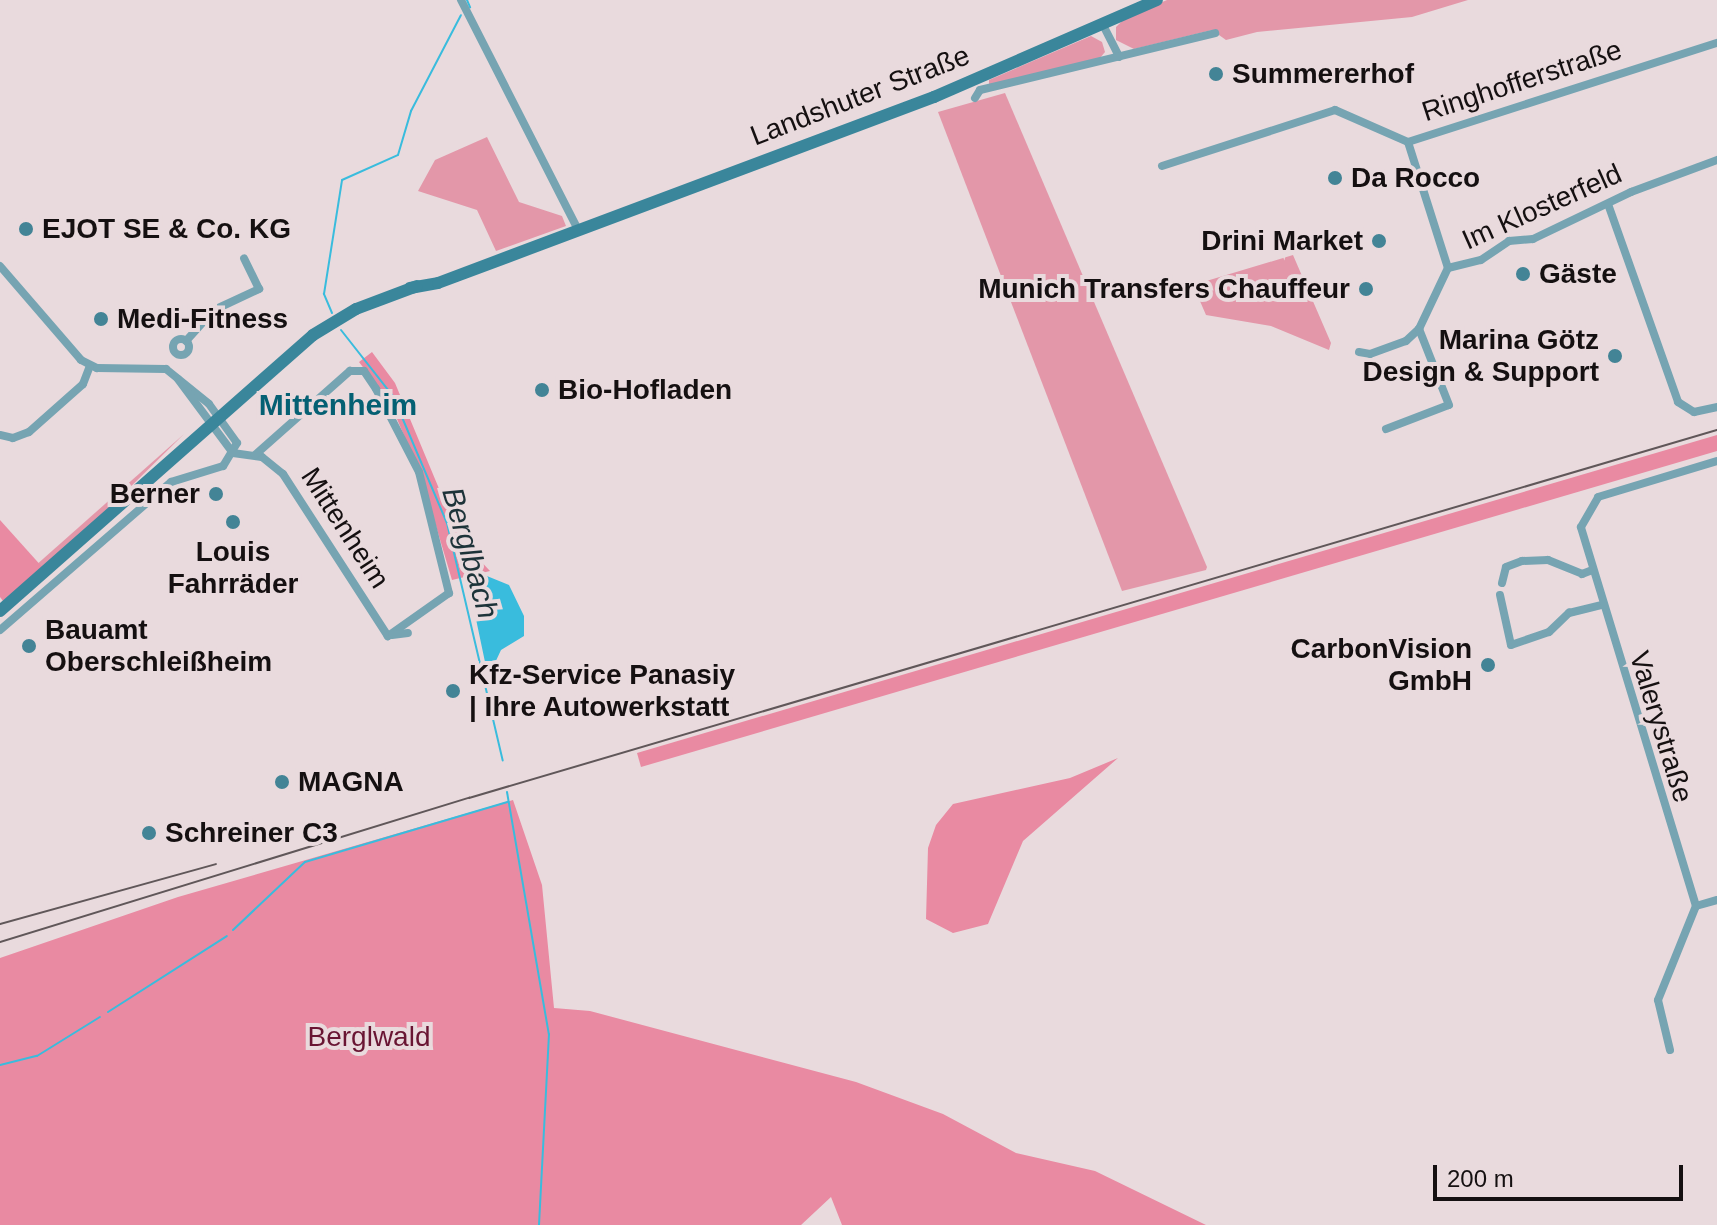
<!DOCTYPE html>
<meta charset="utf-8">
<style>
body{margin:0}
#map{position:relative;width:1717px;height:1225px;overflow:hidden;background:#e9dadd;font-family:Arial,sans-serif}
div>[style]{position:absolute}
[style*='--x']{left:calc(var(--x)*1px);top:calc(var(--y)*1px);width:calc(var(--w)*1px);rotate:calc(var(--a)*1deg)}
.green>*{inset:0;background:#e397a9}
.forest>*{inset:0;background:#e98aa2}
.water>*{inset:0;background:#39bcdd}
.stream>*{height:2px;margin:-1px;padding:0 1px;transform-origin:1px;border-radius:1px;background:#39bcdd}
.minor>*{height:8px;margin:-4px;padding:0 4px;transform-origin:4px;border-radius:4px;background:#76a4b2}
.minor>.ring{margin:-4px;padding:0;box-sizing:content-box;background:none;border:8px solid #76a4b2;border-radius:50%}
.secondary>*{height:12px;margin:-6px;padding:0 6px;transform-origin:6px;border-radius:6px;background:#3a869b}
.rail>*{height:2px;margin:-1px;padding:0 1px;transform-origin:1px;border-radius:1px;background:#605759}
.dots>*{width:22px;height:22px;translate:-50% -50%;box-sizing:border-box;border:4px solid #e9dadd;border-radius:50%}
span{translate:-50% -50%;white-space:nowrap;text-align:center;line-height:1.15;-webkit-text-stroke:8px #e9dadd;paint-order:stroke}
.poi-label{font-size:28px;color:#151011;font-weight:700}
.left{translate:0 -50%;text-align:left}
.right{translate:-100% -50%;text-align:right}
.street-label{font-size:28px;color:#151011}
.park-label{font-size:28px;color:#691533}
.neighbourhood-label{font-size:30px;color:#046073;font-weight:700}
.water-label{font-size:30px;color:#1d3339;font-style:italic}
.scale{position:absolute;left:1433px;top:1165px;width:250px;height:36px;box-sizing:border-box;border:4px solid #151011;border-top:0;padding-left:10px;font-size:24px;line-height:28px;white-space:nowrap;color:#151011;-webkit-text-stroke:6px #e9dadd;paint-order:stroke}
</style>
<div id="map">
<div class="green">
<div style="clip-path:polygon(1167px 0,1468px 0,1412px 17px,1257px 32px,1226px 40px,1212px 30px,1134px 49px,1116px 40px,1116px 27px,1125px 18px)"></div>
<div style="clip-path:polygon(1091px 36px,1102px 42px,1105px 52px,1100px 58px,989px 85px,989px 80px)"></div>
<div style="clip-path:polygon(1005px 93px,1207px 567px,1206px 570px,1122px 591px,938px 112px)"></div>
<div style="clip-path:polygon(487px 137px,519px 202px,562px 216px,566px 226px,496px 251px,477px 210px,418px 191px,435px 160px)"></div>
<div style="clip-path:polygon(1293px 255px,1331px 343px,1329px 350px,1271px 326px,1206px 315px,1193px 285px)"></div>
<div style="clip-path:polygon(184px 434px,98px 519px,20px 589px,26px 574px)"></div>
</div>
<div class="forest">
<div style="clip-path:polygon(372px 352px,395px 383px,460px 539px,490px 571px,452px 580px,420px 472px,390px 403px,359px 362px)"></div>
<div style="clip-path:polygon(1717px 435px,1717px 451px,641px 767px,637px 753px)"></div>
<div style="clip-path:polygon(0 520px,44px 569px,3px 601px,0 597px)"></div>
<div style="clip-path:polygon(1118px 758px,1023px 841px,988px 924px,953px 933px,926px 919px,928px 848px,936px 825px,953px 804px,1070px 778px)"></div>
<div style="clip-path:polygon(513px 800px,542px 885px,554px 1008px,590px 1011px,856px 1082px,943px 1114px,1016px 1153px,1095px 1171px,1206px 1225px,842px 1225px,831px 1197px,801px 1225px,0 1225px,0 958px,178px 897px)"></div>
</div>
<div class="water">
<div style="clip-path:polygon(482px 574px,509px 585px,524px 616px,524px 636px,501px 650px,494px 665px,485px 662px,468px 581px)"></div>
</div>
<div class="stream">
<div style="--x:467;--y:0;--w:8;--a:67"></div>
<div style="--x:332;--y:313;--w:21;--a:-113"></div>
<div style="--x:324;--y:294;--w:115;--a:-81"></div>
<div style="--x:342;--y:180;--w:61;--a:-24.1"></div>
<div style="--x:398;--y:155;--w:46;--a:-73.5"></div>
<div style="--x:411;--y:111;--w:108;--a:-62.5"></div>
<div style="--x:341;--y:330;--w:84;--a:51.8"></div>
<div style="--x:393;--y:396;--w:138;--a:67"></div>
<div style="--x:447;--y:523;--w:244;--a:76.8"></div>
<div style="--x:507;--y:792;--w:246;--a:80.2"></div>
<div style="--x:549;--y:1034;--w:191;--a:93"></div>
<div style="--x:233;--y:930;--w:99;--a:-43.4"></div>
<div style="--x:305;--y:862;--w:212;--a:-16.5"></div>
<div style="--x:108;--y:1012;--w:141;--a:-32.6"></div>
<div style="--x:0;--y:1065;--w:38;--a:-14"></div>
<div style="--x:37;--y:1056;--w:74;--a:-31.8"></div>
</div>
<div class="minor">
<div style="--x:461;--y:0;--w:256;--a:63"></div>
<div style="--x:1102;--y:23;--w:38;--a:63"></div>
<div style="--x:975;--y:98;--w:9;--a:-58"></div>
<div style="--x:980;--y:90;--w:242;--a:-13.6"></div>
<div style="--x:1408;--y:142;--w:324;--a:-17.8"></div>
<div style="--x:1408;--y:142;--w:132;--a:72.4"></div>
<div style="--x:1162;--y:166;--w:182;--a:-17.9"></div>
<div style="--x:1335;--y:110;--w:80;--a:23.7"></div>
<div style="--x:1608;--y:204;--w:210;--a:70.5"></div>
<div style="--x:1678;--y:402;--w:19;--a:32"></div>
<div style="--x:1694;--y:412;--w:24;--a:-12"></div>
<div style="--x:0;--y:266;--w:124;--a:49.2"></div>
<div style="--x:81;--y:360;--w:18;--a:27"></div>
<div style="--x:97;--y:368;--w:69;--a:0.8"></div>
<div style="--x:166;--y:369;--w:55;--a:39.1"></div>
<div style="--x:209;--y:404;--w:48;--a:54.3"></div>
<div style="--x:237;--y:443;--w:27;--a:121"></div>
<div style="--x:223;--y:466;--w:54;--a:162.9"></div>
<div style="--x:171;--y:482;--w:226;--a:139.1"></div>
<div style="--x:1448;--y:268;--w:34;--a:-14"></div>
<div style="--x:1481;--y:260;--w:34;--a:-34"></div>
<div style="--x:1509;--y:241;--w:24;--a:-5"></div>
<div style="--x:1533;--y:239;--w:109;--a:-25.6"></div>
<div style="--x:1631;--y:192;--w:92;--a:-20.4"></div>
<div class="ring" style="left:173px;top:339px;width:8px;height:8px"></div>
<div style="--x:186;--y:341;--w:42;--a:-47.9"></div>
<div style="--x:214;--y:310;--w:50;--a:-25"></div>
<div style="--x:259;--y:289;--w:34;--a:-116"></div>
<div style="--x:1359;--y:352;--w:11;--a:10"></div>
<div style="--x:1370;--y:354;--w:38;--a:-20"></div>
<div style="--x:1406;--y:341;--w:18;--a:-43"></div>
<div style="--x:1419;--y:329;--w:68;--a:-64.6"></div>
<div style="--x:178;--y:379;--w:92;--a:53.4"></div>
<div style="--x:1386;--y:429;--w:67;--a:-20.9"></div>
<div style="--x:1449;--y:405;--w:82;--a:-111.5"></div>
<div style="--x:0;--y:435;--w:13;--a:13"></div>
<div style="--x:13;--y:438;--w:17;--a:-21"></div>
<div style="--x:29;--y:432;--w:72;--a:-41.6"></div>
<div style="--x:83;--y:384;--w:19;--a:-69"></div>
<div style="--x:233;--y:453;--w:29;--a:8"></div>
<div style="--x:262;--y:457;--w:27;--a:39"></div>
<div style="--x:283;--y:474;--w:193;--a:57.1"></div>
<div style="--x:255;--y:455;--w:127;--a:-41.5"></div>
<div style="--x:350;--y:371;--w:14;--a:0"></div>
<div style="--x:364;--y:371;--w:22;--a:56"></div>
<div style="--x:376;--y:389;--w:93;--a:62.6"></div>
<div style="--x:419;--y:472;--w:125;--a:76.1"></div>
<div style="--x:449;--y:593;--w:75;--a:144.8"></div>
<div style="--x:1502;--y:583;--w:16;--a:-76"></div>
<div style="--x:1506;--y:567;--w:17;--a:-21"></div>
<div style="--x:1522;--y:561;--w:26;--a:-2"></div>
<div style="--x:1548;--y:560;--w:37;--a:22"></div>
<div style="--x:1582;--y:574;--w:9;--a:-21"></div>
<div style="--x:1500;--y:595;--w:51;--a:77.6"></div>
<div style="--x:1511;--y:645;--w:40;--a:-18.9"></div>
<div style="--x:1549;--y:632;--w:28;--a:-44"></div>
<div style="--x:1569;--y:613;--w:33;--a:-14"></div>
<div style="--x:392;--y:635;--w:16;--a:-7"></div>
<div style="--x:1696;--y:906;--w:396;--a:-106.9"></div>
<div style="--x:1581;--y:527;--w:34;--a:-60"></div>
<div style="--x:1598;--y:497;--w:124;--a:-16.8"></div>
<div style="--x:1696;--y:906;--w:22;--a:-16"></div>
<div style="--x:1670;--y:1050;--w:51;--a:-103.5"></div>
<div style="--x:1658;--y:1000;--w:101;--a:-68"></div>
</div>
<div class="secondary">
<div style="--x:410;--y:288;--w:28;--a:-10"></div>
<div style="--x:438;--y:283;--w:530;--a:-20.56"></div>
<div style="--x:934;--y:97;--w:243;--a:-23.5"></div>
<div style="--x:0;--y:611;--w:417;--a:-41.4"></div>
<div style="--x:313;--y:335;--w:50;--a:-31.2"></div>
<div style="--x:356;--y:309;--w:65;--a:-20.7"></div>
</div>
<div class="rail">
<div style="--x:0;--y:924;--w:224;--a:-15.5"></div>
<div style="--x:0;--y:942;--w:491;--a:-17.1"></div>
<div style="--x:469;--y:798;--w:1301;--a:-16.43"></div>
</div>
<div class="dots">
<div style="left:1216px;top:74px;background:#438496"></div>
<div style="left:1335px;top:178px;background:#438496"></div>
<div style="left:26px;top:229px;background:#438496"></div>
<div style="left:1379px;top:241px;background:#438496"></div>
<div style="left:1523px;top:274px;background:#438496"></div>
<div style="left:1366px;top:289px;background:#438496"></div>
<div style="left:101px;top:319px;background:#438496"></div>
<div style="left:1615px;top:356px;background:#438496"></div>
<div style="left:542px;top:390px;background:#438496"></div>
<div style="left:216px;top:494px;background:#438496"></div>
<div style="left:233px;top:522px;background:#438496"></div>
<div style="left:29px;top:646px;background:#438496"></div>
<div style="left:1488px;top:665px;background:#438496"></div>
<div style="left:453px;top:691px;background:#438496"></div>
<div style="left:282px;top:782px;background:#438496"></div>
<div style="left:149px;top:833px;background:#438496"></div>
</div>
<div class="poi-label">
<span class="left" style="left:1232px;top:74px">Summererhof</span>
<span class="left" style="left:1351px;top:178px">Da Rocco</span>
<span class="left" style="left:42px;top:229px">EJOT SE &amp; Co. KG</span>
<span class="right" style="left:1363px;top:241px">Drini Market</span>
<span class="left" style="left:1539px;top:274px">Gäste</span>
<span class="right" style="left:1350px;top:289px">Munich Transfers Chauffeur</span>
<span class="left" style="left:117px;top:319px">Medi-Fitness</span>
<span class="right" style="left:1599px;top:356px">Marina Götz<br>Design &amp; Support</span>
<span class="left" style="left:558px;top:390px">Bio-Hofladen</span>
<span class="right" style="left:200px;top:494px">Berner</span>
<span style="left:233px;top:568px">Louis<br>Fahrräder</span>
<span class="left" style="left:45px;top:646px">Bauamt<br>Oberschleißheim</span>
<span class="right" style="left:1472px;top:665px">CarbonVision<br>GmbH</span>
<span class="left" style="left:469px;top:691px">Kfz-Service Panasiy<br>| Ihre Autowerkstatt</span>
<span class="left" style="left:298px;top:782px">MAGNA</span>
<span class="left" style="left:165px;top:833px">Schreiner C3</span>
</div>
<div class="street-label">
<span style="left:1522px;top:81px;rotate:-18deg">Ringhofferstraße</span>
<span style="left:860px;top:96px;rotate:-21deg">Landshuter Straße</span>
<span style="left:1542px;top:207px;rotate:-24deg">Im Klosterfeld</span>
<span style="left:345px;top:528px;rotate:57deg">Mittenheim</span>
<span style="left:1661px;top:727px;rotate:73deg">Valerystraße</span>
</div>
<div class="park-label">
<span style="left:369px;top:1037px">Berglwald</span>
</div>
<div class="neighbourhood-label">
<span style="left:338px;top:405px">Mittenheim</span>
</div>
<div class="water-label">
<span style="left:470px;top:553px;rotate:74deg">Berglbach</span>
</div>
<div class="scale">200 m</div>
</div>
